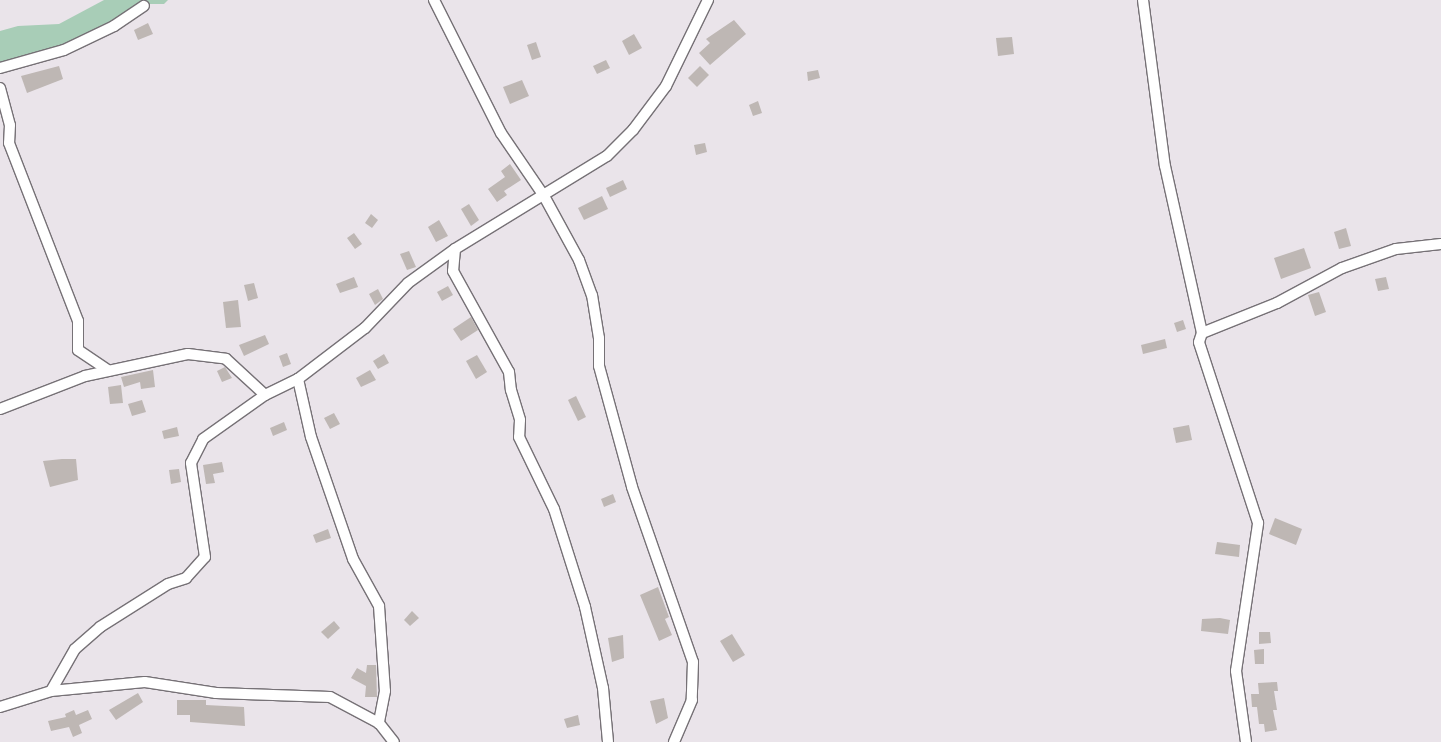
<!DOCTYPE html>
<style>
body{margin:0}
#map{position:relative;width:1441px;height:742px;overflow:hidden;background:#eae4ea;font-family:"DejaVu Sans",sans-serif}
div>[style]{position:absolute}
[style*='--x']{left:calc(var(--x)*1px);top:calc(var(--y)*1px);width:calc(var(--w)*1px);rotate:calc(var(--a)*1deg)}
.green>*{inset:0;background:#a8cdb7}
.building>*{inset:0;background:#beb7b4}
.roads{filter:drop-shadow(1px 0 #767176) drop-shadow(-1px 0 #767176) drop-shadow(0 1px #767176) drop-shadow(0 -1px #767176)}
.minor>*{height:10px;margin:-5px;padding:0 5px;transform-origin:5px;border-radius:5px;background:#fff}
span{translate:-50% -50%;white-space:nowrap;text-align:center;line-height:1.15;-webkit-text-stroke:4.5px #f7f1f7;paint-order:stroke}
</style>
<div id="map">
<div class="green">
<div style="clip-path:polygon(104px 0,168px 0,164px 4px,143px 4px,113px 23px,64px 47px,0 64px,0 31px,18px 26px,59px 24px)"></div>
</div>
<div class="building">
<div style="clip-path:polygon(734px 20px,746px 34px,710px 65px,699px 53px,710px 43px,706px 39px)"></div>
<div style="clip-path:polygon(148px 23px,153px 34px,138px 40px,134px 30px)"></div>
<div style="clip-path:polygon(634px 34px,642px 48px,629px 55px,622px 41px)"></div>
<div style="clip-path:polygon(1012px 37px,1014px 54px,998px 56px,996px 38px)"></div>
<div style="clip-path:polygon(536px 42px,541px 57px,532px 60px,527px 45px)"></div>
<div style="clip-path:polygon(606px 60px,610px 68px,597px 74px,593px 66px)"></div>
<div style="clip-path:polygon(59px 66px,63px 79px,27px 93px,21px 76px)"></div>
<div style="clip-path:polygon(700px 66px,709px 75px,697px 87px,688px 78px)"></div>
<div style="clip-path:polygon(818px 70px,820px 78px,808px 81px,807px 72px)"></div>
<div style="clip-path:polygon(522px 80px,529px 96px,510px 104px,503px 87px)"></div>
<div style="clip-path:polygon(758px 101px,762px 113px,753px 116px,749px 105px)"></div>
<div style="clip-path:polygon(705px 143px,707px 152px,696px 155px,694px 145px)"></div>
<div style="clip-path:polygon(510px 164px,521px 180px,504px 191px,507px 195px,497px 202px,488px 189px,505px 177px,501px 171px)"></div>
<div style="clip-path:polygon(623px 180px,627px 189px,610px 197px,606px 188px)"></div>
<div style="clip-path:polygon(602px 196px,608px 209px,584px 220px,578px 208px)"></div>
<div style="clip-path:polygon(469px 204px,479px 220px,471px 226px,461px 209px)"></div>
<div style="clip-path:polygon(371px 214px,378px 220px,372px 228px,365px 223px)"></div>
<div style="clip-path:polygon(439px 220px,448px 236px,436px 242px,428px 227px)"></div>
<div style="clip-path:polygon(1346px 228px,1351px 246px,1339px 249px,1334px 232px)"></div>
<div style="clip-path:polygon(354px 233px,362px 244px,355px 249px,347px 238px)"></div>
<div style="clip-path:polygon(1304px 248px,1311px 268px,1281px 279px,1274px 258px)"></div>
<div style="clip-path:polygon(409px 251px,416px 267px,407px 270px,400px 254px)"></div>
<div style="clip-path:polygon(354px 277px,358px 287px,340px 293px,336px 284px)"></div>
<div style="clip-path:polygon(1386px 277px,1389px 289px,1378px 291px,1375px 279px)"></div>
<div style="clip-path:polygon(254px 283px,258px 298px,248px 301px,244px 285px)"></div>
<div style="clip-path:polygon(448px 286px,453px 295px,442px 301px,437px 292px)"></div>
<div style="clip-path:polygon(378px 289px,383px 299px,375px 305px,369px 294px)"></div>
<div style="clip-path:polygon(1319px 292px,1326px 312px,1315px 316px,1308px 295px)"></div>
<div style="clip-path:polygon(238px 300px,241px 327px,226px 328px,223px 302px)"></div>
<div style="clip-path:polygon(471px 317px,478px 330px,461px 341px,453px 329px)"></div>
<div style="clip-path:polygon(1183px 320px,1186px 329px,1177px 332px,1174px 323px)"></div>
<div style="clip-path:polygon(265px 335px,269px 344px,244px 356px,239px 345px)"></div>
<div style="clip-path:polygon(1165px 339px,1167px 348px,1143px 354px,1141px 345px)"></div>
<div style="clip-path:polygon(287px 353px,291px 364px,283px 367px,279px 356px)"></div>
<div style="clip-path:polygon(384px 354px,389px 363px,378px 369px,373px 361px)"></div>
<div style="clip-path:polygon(477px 355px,487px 372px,476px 379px,466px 361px)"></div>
<div style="clip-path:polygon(225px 367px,232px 378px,222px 382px,217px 371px)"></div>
<div style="clip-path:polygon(153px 370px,155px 387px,141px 389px,140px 382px,124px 387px,121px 377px)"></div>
<div style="clip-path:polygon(370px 370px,376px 380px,361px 387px,356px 378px)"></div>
<div style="clip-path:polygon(121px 385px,123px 403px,110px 404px,108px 387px)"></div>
<div style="clip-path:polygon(576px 396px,586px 417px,578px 421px,568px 400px)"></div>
<div style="clip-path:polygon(142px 400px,146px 412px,132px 416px,128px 404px)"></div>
<div style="clip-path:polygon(334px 413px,340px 424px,330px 429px,324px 418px)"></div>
<div style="clip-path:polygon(284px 422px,287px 430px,273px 436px,270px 428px)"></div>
<div style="clip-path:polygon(1189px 425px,1192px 440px,1176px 443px,1173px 428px)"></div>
<div style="clip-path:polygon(177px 427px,179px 436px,164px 439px,162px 431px)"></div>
<div style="clip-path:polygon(62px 459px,76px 459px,78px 480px,50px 487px,43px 461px)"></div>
<div style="clip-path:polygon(222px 462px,224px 472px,213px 474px,215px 483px,206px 484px,203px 465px)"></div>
<div style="clip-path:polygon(179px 469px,181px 482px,171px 484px,169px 470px)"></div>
<div style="clip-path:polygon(613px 494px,616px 502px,604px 507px,601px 499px)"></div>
<div style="clip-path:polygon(1275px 518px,1302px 529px,1296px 545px,1269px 534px)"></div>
<div style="clip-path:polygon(328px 529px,331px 538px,316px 543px,313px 535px)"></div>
<div style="clip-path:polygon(1217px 542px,1240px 545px,1239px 557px,1215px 554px)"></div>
<div style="clip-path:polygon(658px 587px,669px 617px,665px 619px,672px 635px,659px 641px,640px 595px)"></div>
<div style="clip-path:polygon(412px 611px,419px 618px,410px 626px,404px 620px)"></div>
<div style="clip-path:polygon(1220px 618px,1230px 620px,1228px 634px,1201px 631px,1202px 619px)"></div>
<div style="clip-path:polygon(334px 621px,340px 628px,328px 639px,321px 632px)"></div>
<div style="clip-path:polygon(1259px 632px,1270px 632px,1271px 643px,1259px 644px)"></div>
<div style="clip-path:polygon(732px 634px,745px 655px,733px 662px,720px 641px)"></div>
<div style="clip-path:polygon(623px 635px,624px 658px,612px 662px,608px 638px)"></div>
<div style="clip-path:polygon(1264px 649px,1264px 664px,1255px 664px,1254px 650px)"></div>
<div style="clip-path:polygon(367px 665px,376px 665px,377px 697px,365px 697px,366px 686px,351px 678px,357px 668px,366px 673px)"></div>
<div style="clip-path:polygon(1277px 682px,1278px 691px,1274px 691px,1277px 710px,1273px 710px,1277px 730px,1265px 732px,1264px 724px,1259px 724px,1257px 707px,1252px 707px,1251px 694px,1259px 694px,1258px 683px)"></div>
<div style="clip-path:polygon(138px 693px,143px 702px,116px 720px,109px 710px)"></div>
<div style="clip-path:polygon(664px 698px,668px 718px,656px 724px,650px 701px)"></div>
<div style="clip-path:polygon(177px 700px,206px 700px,206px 705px,244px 707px,245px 726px,190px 722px,190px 715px,177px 715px)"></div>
<div style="clip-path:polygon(74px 710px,76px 715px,88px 710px,92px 719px,79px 725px,82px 733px,73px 737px,69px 727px,51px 731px,48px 721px,66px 717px,65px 714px)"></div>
<div style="clip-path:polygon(578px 715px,580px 725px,567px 728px,564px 719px)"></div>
</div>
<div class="roads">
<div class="minor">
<div style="--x:434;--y:0;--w:149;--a:63.3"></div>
<div style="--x:501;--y:133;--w:76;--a:55.7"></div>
<div style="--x:544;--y:196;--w:73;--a:61.3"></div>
<div style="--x:579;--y:260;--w:37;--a:70"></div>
<div style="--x:592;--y:295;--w:44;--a:80.8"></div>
<div style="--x:599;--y:338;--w:28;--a:90"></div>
<div style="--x:599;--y:366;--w:125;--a:74.7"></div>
<div style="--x:632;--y:487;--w:185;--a:70.8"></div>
<div style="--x:693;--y:662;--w:38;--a:92"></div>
<div style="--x:692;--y:700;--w:46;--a:113.2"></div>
<div style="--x:1143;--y:0;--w:167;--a:82.5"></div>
<div style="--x:1165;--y:166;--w:171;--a:77.5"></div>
<div style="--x:0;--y:68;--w:66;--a:-15.7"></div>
<div style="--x:64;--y:50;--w:55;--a:-25.6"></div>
<div style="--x:114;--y:26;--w:36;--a:-34"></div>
<div style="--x:0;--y:88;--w:38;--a:75"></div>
<div style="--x:10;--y:125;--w:18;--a:93"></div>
<div style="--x:9;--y:143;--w:191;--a:68.8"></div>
<div style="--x:78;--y:321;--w:29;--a:90"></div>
<div style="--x:78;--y:350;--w:37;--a:34"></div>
<div style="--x:455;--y:249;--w:22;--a:95"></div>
<div style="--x:453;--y:271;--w:115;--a:61"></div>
<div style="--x:509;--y:372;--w:18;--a:84"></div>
<div style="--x:511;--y:390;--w:31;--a:73"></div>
<div style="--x:520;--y:420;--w:17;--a:93"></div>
<div style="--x:519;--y:437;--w:80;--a:64.1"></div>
<div style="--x:554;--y:509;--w:103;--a:72.4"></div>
<div style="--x:585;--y:607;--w:83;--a:77.5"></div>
<div style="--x:603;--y:688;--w:54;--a:84.7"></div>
<div style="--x:298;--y:379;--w:59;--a:77.4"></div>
<div style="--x:311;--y:437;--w:129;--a:71"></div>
<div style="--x:353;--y:559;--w:54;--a:61"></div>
<div style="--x:379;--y:606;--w:85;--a:86"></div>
<div style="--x:385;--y:691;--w:33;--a:101"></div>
<div style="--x:0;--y:409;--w:91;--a:-21.2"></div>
<div style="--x:85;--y:376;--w:105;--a:-12.1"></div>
<div style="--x:188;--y:354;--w:38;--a:7"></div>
<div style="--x:226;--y:359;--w:53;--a:42.7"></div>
<div style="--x:51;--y:691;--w:48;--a:-60.3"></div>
<div style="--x:75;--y:649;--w:33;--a:-41"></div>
<div style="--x:100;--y:627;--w:80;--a:-32.3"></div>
<div style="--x:168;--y:584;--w:19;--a:-18"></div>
<div style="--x:186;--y:578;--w:28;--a:-48"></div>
<div style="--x:205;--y:557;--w:95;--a:-98.5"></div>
<div style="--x:191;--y:463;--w:27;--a:-63"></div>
<div style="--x:203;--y:439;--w:76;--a:-35.4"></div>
<div style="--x:265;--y:395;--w:37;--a:-26"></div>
<div style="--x:298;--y:379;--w:84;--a:-37.3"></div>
<div style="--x:365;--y:328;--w:62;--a:-46.3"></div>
<div style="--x:408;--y:283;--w:58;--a:-35.9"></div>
<div style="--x:455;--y:249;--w:178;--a:-31.5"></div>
<div style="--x:607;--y:156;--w:37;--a:-45"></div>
<div style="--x:633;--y:130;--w:55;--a:-53.1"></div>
<div style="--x:666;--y:86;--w:96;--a:-64"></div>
<div style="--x:0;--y:707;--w:53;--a:-17.4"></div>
<div style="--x:51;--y:691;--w:94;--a:-5.5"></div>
<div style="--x:145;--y:682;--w:72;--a:8.8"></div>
<div style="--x:216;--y:693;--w:114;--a:2"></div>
<div style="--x:330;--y:697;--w:55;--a:28"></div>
<div style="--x:379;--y:723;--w:24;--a:52"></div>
<div style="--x:1246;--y:742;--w:72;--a:-98"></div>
<div style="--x:1236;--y:671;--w:150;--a:-81.5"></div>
<div style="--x:1258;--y:523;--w:190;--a:-108.1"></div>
<div style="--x:1199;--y:342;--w:9;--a:-72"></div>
<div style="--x:1202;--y:333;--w:81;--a:-21.8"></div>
<div style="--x:1277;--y:303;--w:74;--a:-28.3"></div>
<div style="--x:1342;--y:268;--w:57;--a:-19.4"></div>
<div style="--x:1396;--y:249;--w:45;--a:-6.3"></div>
</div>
</div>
</div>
